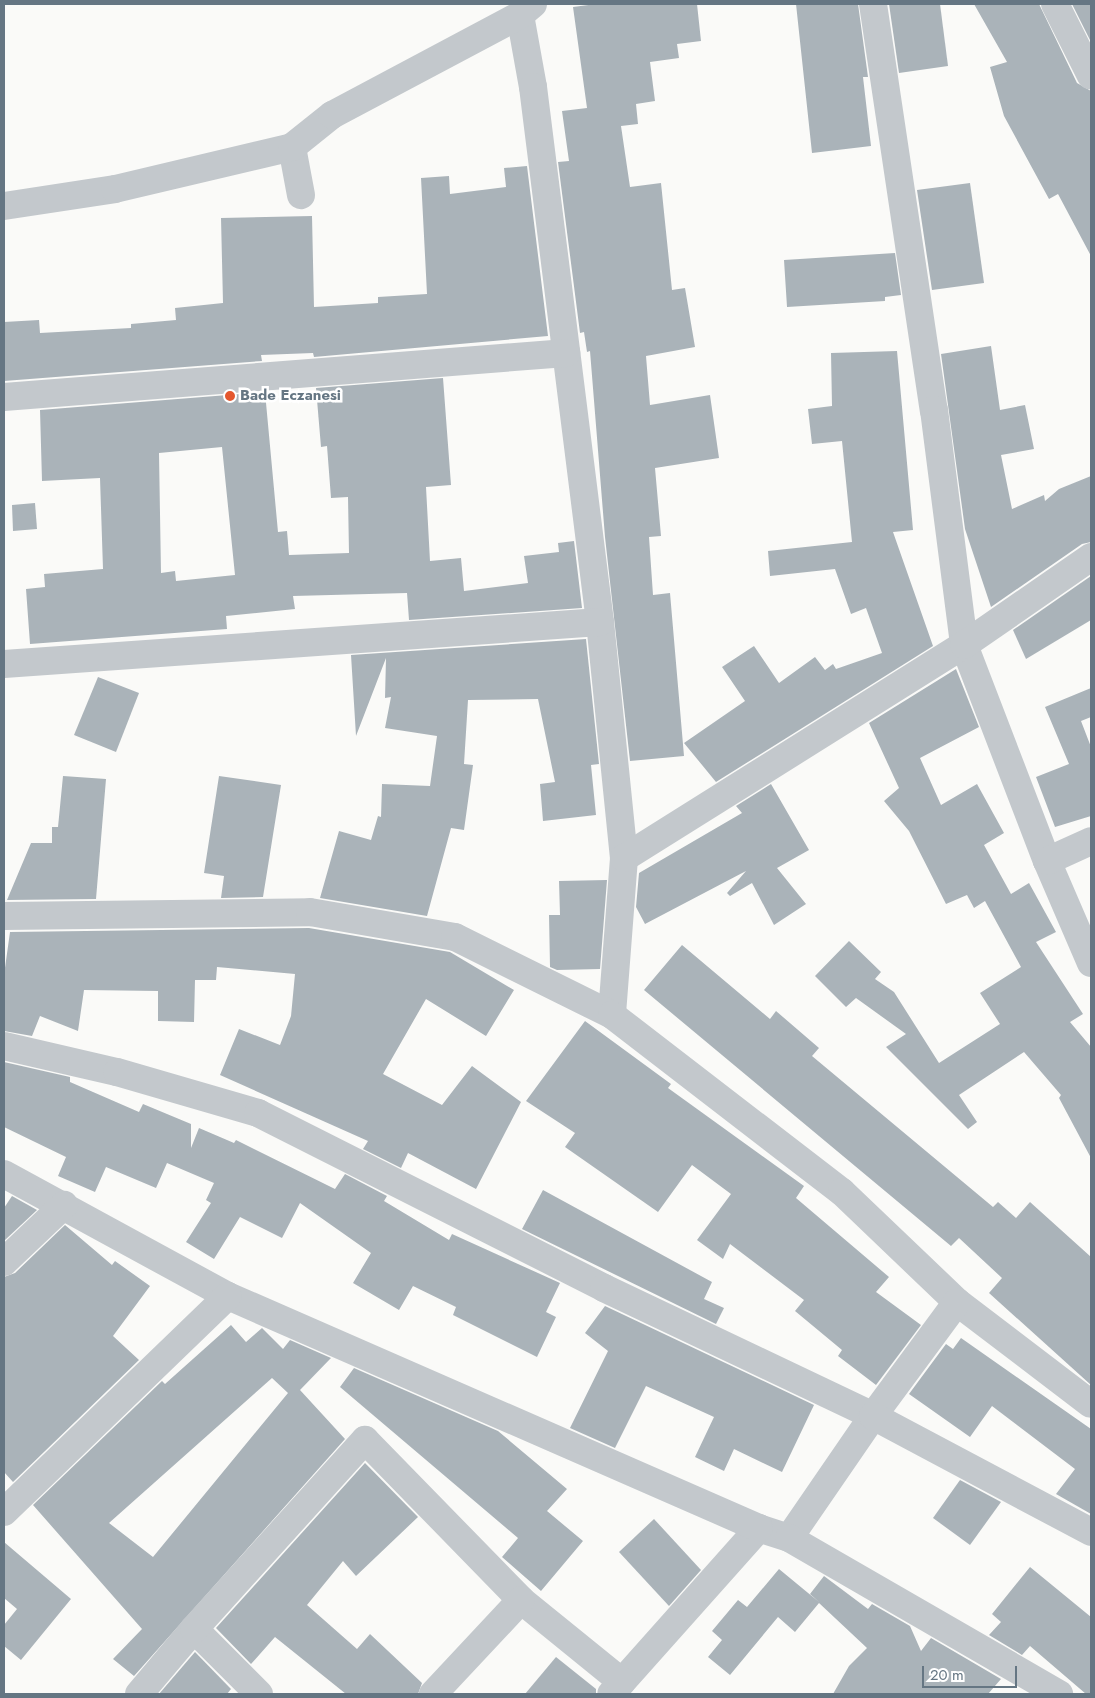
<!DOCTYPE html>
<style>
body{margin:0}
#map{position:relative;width:1095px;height:1698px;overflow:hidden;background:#fafaf8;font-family:Jost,sans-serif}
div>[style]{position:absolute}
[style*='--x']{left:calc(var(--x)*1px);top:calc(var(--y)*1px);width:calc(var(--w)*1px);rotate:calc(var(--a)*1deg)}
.building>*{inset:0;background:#aab3b9}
.street>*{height:28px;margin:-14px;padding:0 14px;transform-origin:14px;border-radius:14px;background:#c3c8cc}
.dots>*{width:14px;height:14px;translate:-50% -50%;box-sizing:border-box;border:2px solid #fff;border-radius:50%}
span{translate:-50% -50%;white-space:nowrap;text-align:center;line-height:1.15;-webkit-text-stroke:5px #fff;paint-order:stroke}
.poi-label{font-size:15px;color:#657683;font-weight:700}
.left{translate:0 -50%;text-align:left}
.frame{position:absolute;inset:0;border:5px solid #657683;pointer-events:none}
.scale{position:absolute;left:922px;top:1666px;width:95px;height:22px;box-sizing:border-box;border:2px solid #657683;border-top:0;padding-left:6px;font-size:15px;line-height:18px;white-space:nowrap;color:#657683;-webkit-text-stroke:4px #fff;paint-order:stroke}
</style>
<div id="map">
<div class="building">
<div style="clip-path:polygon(596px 4px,697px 4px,701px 41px,677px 44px,679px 58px,650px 62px,655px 101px,636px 104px,638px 124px,621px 126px,630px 187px,661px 183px,672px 290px,685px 288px,695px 347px,646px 356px,650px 405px,710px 395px,719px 458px,655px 468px,661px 536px,649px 537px,653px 595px,670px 593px,684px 756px,630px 761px,605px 537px,590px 351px,587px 352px,584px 332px,580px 333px,558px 162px,569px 161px,562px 111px,587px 108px,573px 7px)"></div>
<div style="clip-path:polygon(796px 4px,858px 4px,868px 77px,863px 77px,871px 146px,812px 153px)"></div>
<div style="clip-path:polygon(889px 4px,940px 4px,948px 66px,899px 73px)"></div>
<div style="clip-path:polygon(974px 4px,1039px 4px,1077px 83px,1091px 91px,1091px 256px,1058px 194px,1049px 199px,1004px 116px,990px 67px,1007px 62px)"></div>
<div style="clip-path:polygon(1072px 4px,1091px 4px,1091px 42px)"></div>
<div style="clip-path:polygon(527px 166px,548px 336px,314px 357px,313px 353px,261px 355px,262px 361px,4px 381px,4px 322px,39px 320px,40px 333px,131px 328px,131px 324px,176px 320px,175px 308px,223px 303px,221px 218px,312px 216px,314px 307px,378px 303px,378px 297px,427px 294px,421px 178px,449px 176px,450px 194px,506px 187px,504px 168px)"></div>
<div style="clip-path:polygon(970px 183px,984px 283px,932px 290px,917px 190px)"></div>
<div style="clip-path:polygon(895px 253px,901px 295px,885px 297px,885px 301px,787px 307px,784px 260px)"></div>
<div style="clip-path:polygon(991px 346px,1000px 410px,1025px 405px,1034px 449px,1001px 455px,1012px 509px,1044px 495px,1045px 501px,1059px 489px,1091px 476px,1091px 542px,1082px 544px,991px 607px,965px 529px,941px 354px)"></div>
<div style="clip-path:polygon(897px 351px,913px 530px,893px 532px,933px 646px,716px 782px,684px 743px,745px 701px,722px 667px,754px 646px,779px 683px,815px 657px,825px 670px,833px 664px,836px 669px,882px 653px,866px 608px,851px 614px,835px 569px,770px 576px,768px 551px,852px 542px,842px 441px,812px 444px,808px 409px,832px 406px,831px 353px)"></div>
<div style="clip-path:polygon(evenodd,443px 378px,451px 485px,426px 487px,430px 561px,461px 558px,464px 591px,528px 583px,524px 556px,559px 552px,558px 543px,574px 541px,582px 608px,409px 620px,407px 593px,293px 596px,295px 609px,226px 616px,227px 629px,30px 644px,26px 589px,45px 587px,44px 574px,103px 569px,100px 478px,42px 481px,40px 410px,265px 392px,278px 532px,287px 531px,289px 555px,349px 553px,348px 497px,331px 498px,327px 446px,321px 447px,316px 388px,443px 378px,222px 447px,235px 575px,176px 581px,175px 571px,161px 573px,159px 453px,222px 447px)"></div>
<div style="clip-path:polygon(35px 503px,37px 529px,13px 531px,12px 505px)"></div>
<div style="clip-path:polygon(1091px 576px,1091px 620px,1026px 659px,1013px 630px)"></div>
<div style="clip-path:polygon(586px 639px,599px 764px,591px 765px,596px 815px,543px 821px,540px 784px,555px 782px,538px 699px,468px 700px,464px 764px,473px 765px,464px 830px,451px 828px,427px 916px,320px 898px,339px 831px,371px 840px,378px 816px,381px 817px,382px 784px,430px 786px,437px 736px,385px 728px,391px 697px,385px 698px,386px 658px,356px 736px,351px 655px)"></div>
<div style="clip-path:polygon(956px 669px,979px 727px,920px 758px,941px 805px,977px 784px,1004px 833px,984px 845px,1011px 894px,1029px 883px,1056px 932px,1036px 942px,1083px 1014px,1070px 1022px,1091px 1047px,1091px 1158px,1059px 1098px,1061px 1095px,1024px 1052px,959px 1095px,977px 1122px,968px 1129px,886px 1047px,906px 1034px,856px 998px,846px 1007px,815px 976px,849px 941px,881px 972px,875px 979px,894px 992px,939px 1063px,1000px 1024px,980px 993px,1021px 967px,985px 901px,974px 908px,967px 895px,946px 904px,909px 831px,884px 801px,899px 788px,869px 723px)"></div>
<div style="clip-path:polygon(98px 677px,139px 693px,116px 752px,74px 735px)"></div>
<div style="clip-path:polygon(1091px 688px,1091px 717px,1081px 721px,1091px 747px,1091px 816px,1055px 827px,1036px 777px,1069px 764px,1045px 707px)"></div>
<div style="clip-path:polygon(63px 776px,106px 779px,96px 899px,7px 900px,31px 843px,52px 843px,52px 827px,58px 827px)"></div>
<div style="clip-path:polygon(219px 776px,281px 785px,263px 897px,221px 898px,224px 876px,204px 873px)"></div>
<div style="clip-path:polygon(771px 784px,809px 850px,777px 868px,806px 904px,774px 925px,752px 883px,730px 896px,727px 893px,746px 871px,645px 924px,636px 907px,639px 873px,742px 813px,736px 806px)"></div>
<div style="clip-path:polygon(607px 880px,600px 969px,557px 970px,550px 967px,549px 915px,560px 915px,559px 881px)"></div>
<div style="clip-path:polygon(309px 928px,450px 952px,514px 990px,486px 1036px,426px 999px,383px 1074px,442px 1105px,472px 1066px,521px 1102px,476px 1189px,408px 1153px,401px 1168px,363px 1149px,368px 1141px,220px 1075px,239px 1029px,280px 1045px,291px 1016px,295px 974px,217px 967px,216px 980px,195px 980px,194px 1022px,158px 1021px,158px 991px,84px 990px,78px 1031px,40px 1016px,32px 1036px,4px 1031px,4px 975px,10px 932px)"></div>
<div style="clip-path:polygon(682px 945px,770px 1019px,776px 1011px,819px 1048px,812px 1056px,993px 1207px,998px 1202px,1016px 1218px,1030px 1202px,1091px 1257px,1091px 1385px,989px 1293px,1002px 1278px,959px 1238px,951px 1246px,644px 990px)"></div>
<div style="clip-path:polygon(585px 1021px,671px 1084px,668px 1088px,804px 1186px,796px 1198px,889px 1277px,876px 1292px,921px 1325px,876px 1385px,838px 1356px,842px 1350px,795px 1311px,804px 1300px,730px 1244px,723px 1259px,697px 1240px,731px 1194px,692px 1165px,658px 1212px,565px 1147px,575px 1133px,526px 1101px)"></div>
<div style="clip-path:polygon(4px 1062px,70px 1077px,70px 1082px,139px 1112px,143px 1104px,191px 1124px,191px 1148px,199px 1128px,234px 1143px,236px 1140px,335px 1189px,345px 1174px,387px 1196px,384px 1201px,449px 1240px,452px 1234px,560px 1283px,546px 1312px,556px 1317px,537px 1357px,453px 1315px,456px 1307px,413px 1286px,399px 1310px,353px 1283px,371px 1253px,300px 1203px,282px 1238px,240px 1217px,214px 1259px,186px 1242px,211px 1203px,206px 1200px,214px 1183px,167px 1163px,156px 1188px,106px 1167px,95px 1192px,58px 1176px,66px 1157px,4px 1127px)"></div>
<div style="clip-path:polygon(543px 1190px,712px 1282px,704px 1299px,724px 1308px,716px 1324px,522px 1229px)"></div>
<div style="clip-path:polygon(12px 1196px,37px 1210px,4px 1241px,4px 1208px)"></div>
<div style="clip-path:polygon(65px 1225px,112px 1265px,115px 1261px,150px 1286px,113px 1336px,139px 1360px,13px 1482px,4px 1472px,4px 1277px,15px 1273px)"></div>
<div style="clip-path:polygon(605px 1306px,814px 1405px,782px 1472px,734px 1449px,724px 1471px,695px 1457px,714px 1417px,646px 1386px,615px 1448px,570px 1428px,608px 1351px,585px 1333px)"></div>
<div style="clip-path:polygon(evenodd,231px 1325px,246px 1342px,262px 1328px,283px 1349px,290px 1340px,331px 1358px,300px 1390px,345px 1439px,134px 1676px,113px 1659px,142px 1629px,33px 1505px,162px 1381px,165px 1384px,231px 1325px,272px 1378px,288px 1393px,153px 1557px,109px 1523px,272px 1378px)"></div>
<div style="clip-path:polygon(961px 1338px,1091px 1429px,1091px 1514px,1056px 1494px,1075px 1469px,992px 1406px,970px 1437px,909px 1394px,946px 1344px,953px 1349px)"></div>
<div style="clip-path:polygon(354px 1368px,498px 1431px,567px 1489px,547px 1511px,583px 1541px,541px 1591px,502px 1557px,518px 1538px,340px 1387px)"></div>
<div style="clip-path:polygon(365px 1463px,418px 1517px,356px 1576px,343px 1561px,307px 1605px,357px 1649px,370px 1634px,422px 1683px,418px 1694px,346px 1694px,275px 1637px,251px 1664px,216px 1628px)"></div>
<div style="clip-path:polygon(960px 1480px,1001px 1502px,970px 1545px,933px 1518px)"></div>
<div style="clip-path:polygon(654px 1519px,701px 1570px,669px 1606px,619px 1552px)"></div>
<div style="clip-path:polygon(4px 1542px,71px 1599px,21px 1660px,4px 1646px,4px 1625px,17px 1609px,4px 1598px)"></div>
<div style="clip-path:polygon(1030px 1567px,1091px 1617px,1091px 1694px,1086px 1694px,1030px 1646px,1022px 1655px,989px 1635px,1001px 1622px,992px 1614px)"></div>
<div style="clip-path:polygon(779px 1569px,819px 1602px,810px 1594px,824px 1576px,868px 1609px,872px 1604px,910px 1626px,921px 1651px,931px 1638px,1001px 1679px,988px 1694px,833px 1694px,849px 1666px,867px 1648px,819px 1603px,795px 1632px,778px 1617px,730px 1675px,708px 1657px,722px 1640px,712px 1631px,738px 1600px,747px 1607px)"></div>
<div style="clip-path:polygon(195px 1652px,231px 1689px,227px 1694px,159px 1694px)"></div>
<div style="clip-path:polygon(556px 1657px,596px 1689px,596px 1694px,525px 1694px)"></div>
</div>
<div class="street">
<div style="--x:533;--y:4;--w:17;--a:140"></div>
<div style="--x:520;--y:15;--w:73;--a:79.8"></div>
<div style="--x:533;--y:87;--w:539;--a:82.86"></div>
<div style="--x:600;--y:622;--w:237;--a:84.2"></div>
<div style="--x:624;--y:858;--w:157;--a:94.4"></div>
<div style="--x:873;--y:4;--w:411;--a:81.5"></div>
<div style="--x:934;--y:410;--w:237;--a:82.7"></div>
<div style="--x:964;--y:645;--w:231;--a:69"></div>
<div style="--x:1047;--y:861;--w:111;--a:66.7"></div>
<div style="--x:1055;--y:4;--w:80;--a:63.4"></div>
<div style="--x:292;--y:147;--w:49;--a:79.4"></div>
<div style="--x:4;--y:206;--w:112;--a:-8.7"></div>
<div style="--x:115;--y:189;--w:182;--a:-13.3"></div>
<div style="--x:292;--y:147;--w:51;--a:-38.7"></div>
<div style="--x:332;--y:115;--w:213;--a:-28"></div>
<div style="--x:4;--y:397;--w:564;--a:-4.48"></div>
<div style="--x:4;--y:664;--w:597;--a:-4.03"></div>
<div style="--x:624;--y:858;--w:401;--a:-32.1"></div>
<div style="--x:964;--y:645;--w:155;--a:-34.7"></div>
<div style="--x:1047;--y:861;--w:48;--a:-24.4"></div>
<div style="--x:4;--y:916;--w:306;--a:-0.7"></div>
<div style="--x:310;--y:912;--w:147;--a:9.8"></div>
<div style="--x:455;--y:937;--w:175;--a:26.4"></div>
<div style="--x:612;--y:1015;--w:290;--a:37.6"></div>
<div style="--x:842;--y:1192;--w:159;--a:43.7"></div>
<div style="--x:957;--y:1302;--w:168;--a:37.3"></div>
<div style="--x:4;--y:1046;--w:116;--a:13"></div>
<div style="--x:117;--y:1072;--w:147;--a:16.2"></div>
<div style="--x:258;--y:1113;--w:388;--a:26.8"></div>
<div style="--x:604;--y:1288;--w:298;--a:25.4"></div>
<div style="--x:873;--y:1416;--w:148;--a:124.5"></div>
<div style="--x:789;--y:1538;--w:32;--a:-162"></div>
<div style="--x:759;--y:1528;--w:222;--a:131.7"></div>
<div style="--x:4;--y:1174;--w:255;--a:28.6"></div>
<div style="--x:228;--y:1296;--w:579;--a:23.6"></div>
<div style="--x:4;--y:1262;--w:83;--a:-43.5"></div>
<div style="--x:957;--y:1302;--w:142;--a:126.4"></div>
<div style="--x:873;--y:1416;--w:247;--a:28"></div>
<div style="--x:4;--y:1512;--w:311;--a:-44"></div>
<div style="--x:789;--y:1538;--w:312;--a:30"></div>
<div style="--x:521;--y:1600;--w:130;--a:39.1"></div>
<div style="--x:194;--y:1629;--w:92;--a:45"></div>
<div style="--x:139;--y:1694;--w:85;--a:-49.8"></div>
<div style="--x:194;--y:1629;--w:255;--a:-47.9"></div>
<div style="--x:365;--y:1440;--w:223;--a:45.7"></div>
<div style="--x:521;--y:1600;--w:129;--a:133.1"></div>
</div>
<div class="dots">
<div style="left:230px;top:396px;background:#e4572e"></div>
</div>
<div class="poi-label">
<span class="left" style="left:240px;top:396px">Bade Eczanesi</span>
</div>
<div class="frame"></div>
<div class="scale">20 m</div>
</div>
